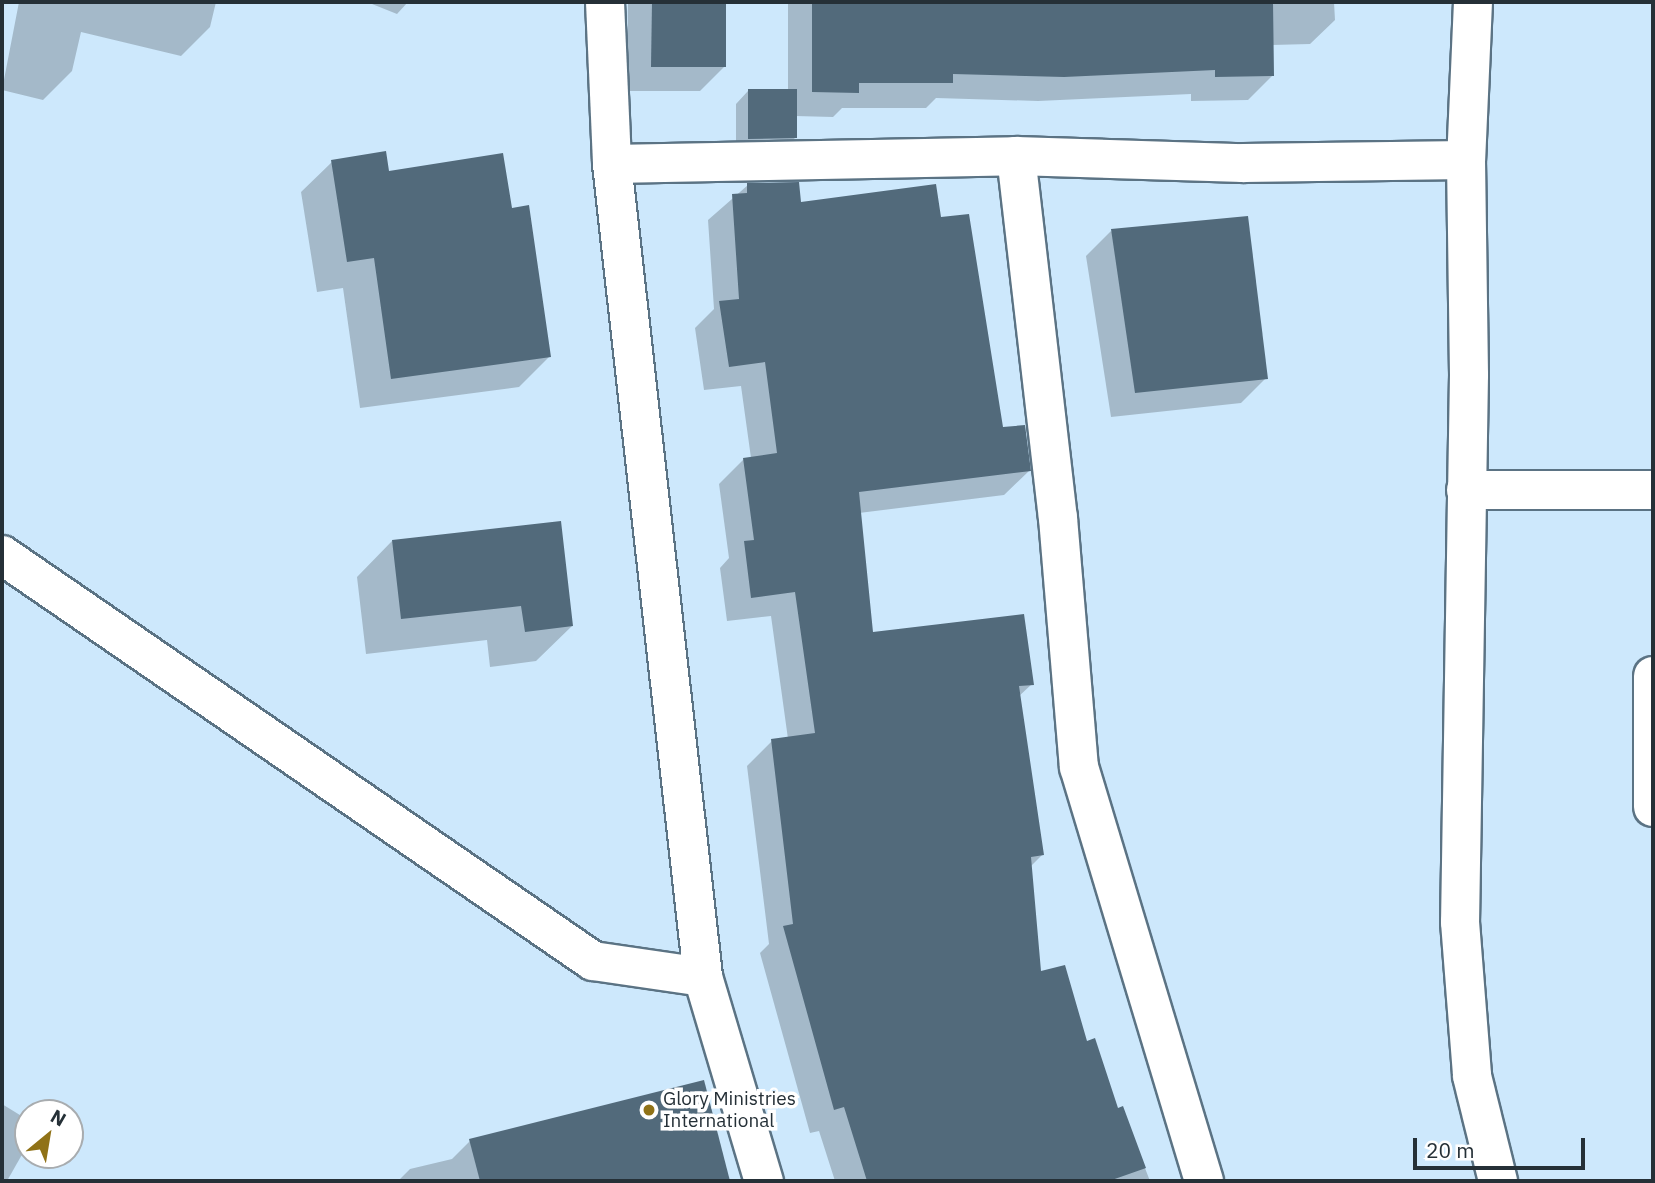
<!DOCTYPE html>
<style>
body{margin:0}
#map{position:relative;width:1655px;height:1183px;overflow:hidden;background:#cde8fc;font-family:"IBM Plex Sans",sans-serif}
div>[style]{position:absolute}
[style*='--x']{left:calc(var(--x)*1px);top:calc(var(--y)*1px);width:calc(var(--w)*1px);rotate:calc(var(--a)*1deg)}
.shadow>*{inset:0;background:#0003}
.building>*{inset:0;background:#526a7b}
.roads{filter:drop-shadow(2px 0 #5b7384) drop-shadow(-2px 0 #5b7384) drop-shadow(0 2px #5b7384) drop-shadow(0 -2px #5b7384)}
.minor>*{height:38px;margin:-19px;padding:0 19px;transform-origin:19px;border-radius:19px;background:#fff}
.dots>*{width:19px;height:19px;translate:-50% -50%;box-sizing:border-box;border:4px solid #fff;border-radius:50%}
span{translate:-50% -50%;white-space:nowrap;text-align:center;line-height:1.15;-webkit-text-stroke:7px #fff;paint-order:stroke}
.poi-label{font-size:19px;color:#253037}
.left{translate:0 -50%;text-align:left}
.frame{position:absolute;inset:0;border:4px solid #253037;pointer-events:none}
.north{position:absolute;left:14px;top:1099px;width:70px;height:70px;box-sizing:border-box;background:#fff;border:2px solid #a8acaf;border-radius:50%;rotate:30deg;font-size:19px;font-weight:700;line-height:28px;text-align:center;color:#253037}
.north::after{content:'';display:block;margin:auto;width:24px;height:32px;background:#907217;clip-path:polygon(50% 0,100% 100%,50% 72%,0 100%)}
.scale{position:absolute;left:1413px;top:1138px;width:172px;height:32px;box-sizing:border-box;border:4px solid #253037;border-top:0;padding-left:9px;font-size:21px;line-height:24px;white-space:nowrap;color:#253037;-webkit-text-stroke:5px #fff;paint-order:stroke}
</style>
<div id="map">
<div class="shadow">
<div style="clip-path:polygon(19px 2px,216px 2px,210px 27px,181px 56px,81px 32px,72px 71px,43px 100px,2px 90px)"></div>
<div style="clip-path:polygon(367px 2px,408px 2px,397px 14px)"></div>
<div style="clip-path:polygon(628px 2px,724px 2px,725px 66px,700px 91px,627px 91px)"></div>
<div style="clip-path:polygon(788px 2px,1334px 2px,1335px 20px,1310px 44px,1272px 45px,1273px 75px,1248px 100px,1191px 101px,1191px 94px,1038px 101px,936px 98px,926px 108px,842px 108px,833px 117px,795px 116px,795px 138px,782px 150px,736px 151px,736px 104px,748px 91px,788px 91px)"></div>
<div style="clip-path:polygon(332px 162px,388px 173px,511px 210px,550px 356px,519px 387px,360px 408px,343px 288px,317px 292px,301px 192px)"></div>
<div style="clip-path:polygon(748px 185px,799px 204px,940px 219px,1001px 429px,1029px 471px,1004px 495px,859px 513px,871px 634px,1032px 684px,1018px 697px,1042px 855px,1030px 867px,1039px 974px,1086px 1043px,1117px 1111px,1122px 1109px,1150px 1181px,835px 1181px,819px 1131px,810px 1133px,760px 953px,769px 944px,747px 766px,772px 741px,788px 739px,771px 616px,727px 621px,720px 568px,729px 558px,719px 484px,744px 459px,751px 458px,741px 386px,704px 390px,695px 328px,714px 309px,708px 220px)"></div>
<div style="clip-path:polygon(1111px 231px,1266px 378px,1241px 403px,1111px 417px,1086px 256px)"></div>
<div style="clip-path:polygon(392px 541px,572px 626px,536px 661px,490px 667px,487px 640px,366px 654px,357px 577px)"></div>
<div style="clip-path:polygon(703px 1082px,728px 1181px,398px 1181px,410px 1169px,452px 1159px,470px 1141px)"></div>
<div style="clip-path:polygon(2px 1104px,28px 1120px,28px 1144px,7px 1181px,2px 1181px)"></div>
</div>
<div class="building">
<div style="clip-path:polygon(652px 2px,726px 2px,726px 67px,651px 67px)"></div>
<div style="clip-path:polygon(812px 2px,1273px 2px,1274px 76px,1215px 77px,1215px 70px,1064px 77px,953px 74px,953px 83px,859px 83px,859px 93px,812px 92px)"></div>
<div style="clip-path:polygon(748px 89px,797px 89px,797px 138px,748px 139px)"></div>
<div style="clip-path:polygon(386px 151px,389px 171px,503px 153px,512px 208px,529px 205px,551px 357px,391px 379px,374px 258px,347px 262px,331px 160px)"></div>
<div style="clip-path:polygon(799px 182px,801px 202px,936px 184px,941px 217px,969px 214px,1003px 427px,1025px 425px,1031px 471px,859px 492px,873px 632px,1024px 614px,1034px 685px,1019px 686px,1044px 855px,1031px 857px,1041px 971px,1065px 965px,1087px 1041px,1095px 1038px,1118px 1108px,1123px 1106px,1146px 1168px,1109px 1181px,867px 1181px,844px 1107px,834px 1110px,783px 926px,793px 924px,771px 739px,815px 733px,795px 592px,751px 598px,744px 541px,754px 540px,743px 458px,777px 453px,765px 362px,729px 367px,719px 301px,739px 299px,732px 194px,747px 193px,747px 183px)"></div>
<div style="clip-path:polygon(1248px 216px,1268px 379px,1135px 393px,1111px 229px)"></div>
<div style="clip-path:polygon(561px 521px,573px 626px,525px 632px,521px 606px,401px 619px,392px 540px)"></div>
<div style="clip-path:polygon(704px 1080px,730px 1181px,480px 1181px,469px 1139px)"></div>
</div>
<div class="roads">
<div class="minor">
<div style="--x:605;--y:2;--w:162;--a:87.5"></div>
<div style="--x:612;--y:164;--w:818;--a:83.61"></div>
<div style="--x:703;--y:977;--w:213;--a:73.4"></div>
<div style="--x:1473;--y:2;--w:158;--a:92.5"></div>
<div style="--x:1466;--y:160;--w:215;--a:89.2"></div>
<div style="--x:1469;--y:375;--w:547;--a:90.94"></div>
<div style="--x:1460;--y:922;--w:154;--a:85.5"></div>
<div style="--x:1472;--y:1076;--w:108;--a:76.1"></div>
<div style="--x:1016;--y:156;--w:364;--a:83.4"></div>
<div style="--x:1058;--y:518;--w:250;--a:85.2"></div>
<div style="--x:1079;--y:767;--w:432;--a:73.2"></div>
<div style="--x:612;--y:164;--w:404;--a:-1.1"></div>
<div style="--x:1016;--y:156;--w:227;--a:1.8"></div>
<div style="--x:1243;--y:163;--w:223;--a:-0.8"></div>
<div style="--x:1466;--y:490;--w:187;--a:0"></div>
<div style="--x:2;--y:555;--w:717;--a:34.49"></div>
<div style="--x:593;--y:961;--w:111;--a:8.3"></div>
<div style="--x:1653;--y:676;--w:131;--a:90"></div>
</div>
</div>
<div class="dots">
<div style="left:649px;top:1110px;background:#907217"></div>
</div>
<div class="poi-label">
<span class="left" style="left:663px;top:1110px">Glory Ministries<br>International</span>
</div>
<div class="frame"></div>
<div class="north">N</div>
<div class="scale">20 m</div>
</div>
